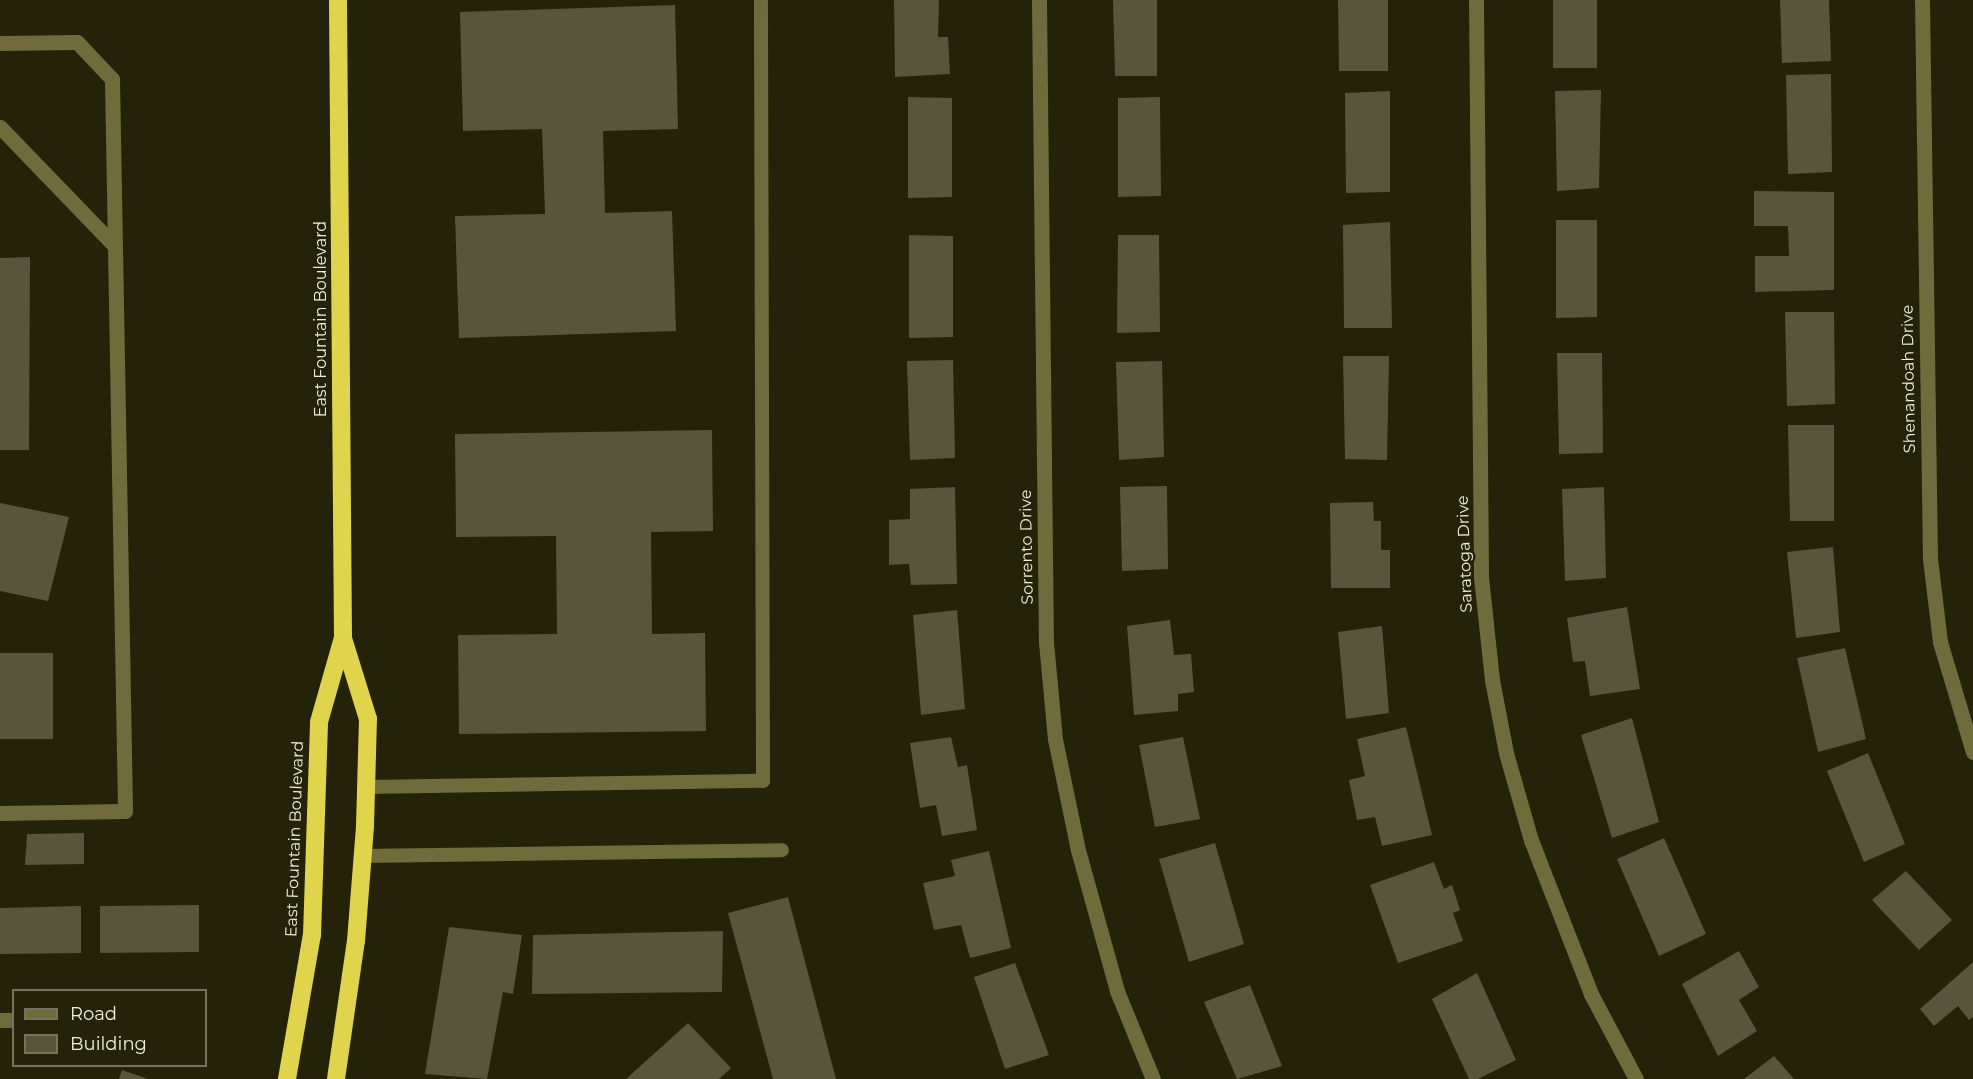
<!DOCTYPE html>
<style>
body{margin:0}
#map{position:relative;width:1973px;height:1079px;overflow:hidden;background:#242209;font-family:Montserrat,sans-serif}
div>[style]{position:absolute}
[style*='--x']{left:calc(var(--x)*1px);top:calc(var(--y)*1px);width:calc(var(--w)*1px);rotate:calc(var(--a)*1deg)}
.building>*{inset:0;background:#57553b}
.lane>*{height:14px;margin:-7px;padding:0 7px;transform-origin:7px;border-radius:7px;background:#6f6b3b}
.street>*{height:15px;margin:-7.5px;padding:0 7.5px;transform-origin:7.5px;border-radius:7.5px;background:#6f6b3b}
.highway>*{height:18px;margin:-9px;padding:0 9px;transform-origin:9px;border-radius:9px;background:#e0d44d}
span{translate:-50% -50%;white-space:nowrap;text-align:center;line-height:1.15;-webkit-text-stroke:5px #242209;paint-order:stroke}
.street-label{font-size:16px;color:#eeedde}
.legend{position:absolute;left:12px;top:989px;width:195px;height:78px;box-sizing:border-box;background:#242209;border:2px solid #75735e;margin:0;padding:8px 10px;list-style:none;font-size:18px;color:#eeedde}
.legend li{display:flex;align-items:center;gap:12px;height:30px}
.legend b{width:30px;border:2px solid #75735e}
</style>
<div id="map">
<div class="building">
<div style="clip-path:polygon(894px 0,939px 0,938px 37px,948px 37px,950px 74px,895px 77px)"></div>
<div style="clip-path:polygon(1113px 0,1157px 0,1157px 76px,1115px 76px)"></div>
<div style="clip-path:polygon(1338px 0,1388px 0,1388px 71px,1339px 71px)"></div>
<div style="clip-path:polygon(1553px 0,1597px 0,1597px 68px,1553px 68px)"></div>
<div style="clip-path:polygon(1780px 0,1829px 0,1831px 61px,1782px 63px)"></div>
<div style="clip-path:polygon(675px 5px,678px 129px,603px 131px,605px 213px,672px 211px,676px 331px,459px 338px,455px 216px,545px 214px,542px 129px,463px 131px,460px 12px)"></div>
<div style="clip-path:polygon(1831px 74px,1832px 172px,1788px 174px,1786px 75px)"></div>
<div style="clip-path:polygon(1601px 90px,1599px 188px,1557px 191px,1555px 91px)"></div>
<div style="clip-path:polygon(1390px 91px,1390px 192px,1346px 193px,1345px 93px)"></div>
<div style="clip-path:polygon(908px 97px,952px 98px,952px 197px,908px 198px)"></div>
<div style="clip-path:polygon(1160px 97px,1161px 196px,1118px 197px,1118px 98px)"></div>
<div style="clip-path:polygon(1754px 191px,1834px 192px,1834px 290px,1755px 292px,1755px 256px,1789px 256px,1788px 226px,1754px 226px)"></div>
<div style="clip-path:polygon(1556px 220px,1597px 220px,1597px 317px,1556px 318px)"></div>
<div style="clip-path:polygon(1390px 222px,1392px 328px,1344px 328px,1343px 225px)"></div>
<div style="clip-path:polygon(909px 235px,953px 236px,953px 337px,909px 338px)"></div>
<div style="clip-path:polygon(1118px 235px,1159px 235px,1160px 332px,1117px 333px)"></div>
<div style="clip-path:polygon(30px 257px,29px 450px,0 450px,0 258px)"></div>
<div style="clip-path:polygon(1785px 312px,1834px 312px,1835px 404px,1787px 406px)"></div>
<div style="clip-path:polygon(1557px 353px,1602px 353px,1603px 453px,1559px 454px)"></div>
<div style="clip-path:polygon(1343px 356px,1389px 356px,1387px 460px,1345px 459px)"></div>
<div style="clip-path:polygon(953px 360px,955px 458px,910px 460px,907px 361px)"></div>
<div style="clip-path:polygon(1162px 361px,1164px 457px,1119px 460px,1116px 362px)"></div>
<div style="clip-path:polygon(1788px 425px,1834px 425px,1834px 521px,1790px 521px)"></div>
<div style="clip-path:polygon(712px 430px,713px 531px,651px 532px,652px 634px,705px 633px,706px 731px,459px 734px,458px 635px,557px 634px,556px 536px,456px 537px,455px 434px)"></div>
<div style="clip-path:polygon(1167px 486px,1168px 569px,1122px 571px,1120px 487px)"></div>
<div style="clip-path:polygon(955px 487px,957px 584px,911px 585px,909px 564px,889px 565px,889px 520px,910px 519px,910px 489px)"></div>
<div style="clip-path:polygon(1604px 487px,1606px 578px,1565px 581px,1562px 489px)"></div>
<div style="clip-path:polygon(1373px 502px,1374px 521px,1381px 521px,1381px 550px,1390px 550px,1390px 588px,1331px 588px,1330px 503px)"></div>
<div style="clip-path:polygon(0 503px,69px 517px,48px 601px,0 591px)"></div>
<div style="clip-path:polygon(1833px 547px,1840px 632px,1796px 638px,1787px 552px)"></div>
<div style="clip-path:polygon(1627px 607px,1640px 689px,1590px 696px,1585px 661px,1573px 662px,1567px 618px)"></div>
<div style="clip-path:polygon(957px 610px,965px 709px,921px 715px,913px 615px)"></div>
<div style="clip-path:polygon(1170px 620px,1174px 655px,1191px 654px,1194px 692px,1178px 694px,1178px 711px,1134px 715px,1127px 626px)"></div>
<div style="clip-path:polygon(1382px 626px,1389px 713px,1346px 719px,1338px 632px)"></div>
<div style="clip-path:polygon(1845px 648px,1866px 739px,1818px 752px,1797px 658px)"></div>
<div style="clip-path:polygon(0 653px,53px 653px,53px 739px,0 739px)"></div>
<div style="clip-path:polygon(1632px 718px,1659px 822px,1612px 838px,1581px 735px)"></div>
<div style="clip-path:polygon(1406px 727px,1432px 835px,1382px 846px,1375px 817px,1357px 820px,1349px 780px,1365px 776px,1357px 739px)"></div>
<div style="clip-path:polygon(951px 737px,958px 767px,967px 765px,977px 830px,942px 836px,936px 805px,920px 808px,910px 743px)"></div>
<div style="clip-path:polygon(1183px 737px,1200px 819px,1155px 827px,1139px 745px)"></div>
<div style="clip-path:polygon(1868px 753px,1905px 844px,1864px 862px,1827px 771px)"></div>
<div style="clip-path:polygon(84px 833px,84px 864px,25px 865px,27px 834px)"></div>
<div style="clip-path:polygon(1664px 838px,1706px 934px,1659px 956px,1617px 859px)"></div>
<div style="clip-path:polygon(1215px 843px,1244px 944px,1189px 962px,1159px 859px)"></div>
<div style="clip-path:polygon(989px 851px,1011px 948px,970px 958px,961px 925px,934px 930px,923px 883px,955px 876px,951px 860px)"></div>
<div style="clip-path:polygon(1434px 862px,1444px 889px,1452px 885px,1460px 910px,1453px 913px,1463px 941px,1398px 963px,1370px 885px)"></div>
<div style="clip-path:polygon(1906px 871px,1952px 920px,1919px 950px,1872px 900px)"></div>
<div style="clip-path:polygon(788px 897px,836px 1079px,773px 1079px,728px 913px)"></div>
<div style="clip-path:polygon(199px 905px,199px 952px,100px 953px,100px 906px)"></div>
<div style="clip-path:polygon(81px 906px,81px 953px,0 954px,0 908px)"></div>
<div style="clip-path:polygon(449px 927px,522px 935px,513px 994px,503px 992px,487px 1079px,425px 1074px)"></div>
<div style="clip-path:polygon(723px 931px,722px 992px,532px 994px,533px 935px)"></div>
<div style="clip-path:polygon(1739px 951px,1759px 987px,1739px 1000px,1757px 1031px,1718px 1056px,1682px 984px)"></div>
<div style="clip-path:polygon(1973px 962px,1973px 1017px,1969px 1020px,1958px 1006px,1934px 1026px,1920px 1009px)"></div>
<div style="clip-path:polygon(1015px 963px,1049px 1055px,1005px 1069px,974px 977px)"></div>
<div style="clip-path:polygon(1477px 973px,1516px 1060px,1478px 1079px,1469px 1079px,1432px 999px)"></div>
<div style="clip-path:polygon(1250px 985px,1282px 1066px,1237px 1079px,1204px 1002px)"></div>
<div style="clip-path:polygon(688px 1023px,731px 1068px,719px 1079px,626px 1079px)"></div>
<div style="clip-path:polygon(1774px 1056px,1794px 1079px,1744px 1079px)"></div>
<div style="clip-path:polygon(122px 1070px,148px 1079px,119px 1079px)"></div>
</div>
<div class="lane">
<div style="--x:366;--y:787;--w:397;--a:-0.9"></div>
<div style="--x:763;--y:781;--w:781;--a:-90.15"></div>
<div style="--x:363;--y:856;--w:419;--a:-0.8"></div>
</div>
<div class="street">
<div style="--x:1039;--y:0;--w:642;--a:89.38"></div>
<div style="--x:1046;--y:642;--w:97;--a:84.7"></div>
<div style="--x:1055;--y:739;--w:113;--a:78.3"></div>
<div style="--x:1078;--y:850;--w:146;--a:74.5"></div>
<div style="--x:1117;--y:991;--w:95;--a:67.8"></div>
<div style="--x:1476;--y:0;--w:577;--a:89.5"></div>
<div style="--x:1481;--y:577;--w:104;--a:83.9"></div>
<div style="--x:1492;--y:680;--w:74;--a:79.1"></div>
<div style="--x:1506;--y:753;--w:91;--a:74"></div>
<div style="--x:1531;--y:840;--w:165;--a:68.7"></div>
<div style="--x:1591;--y:994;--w:96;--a:62.1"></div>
<div style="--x:1922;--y:0;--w:559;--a:89.18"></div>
<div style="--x:1930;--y:559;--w:84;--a:83.1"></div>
<div style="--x:1940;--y:642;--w:115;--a:73.3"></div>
<div style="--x:0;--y:43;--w:77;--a:-0.7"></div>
<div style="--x:77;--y:42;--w:51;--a:46.6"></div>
<div style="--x:112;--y:79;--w:732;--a:88.98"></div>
<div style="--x:125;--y:811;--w:125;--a:179.1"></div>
<div style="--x:0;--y:127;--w:164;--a:46"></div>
<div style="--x:0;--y:1020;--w:14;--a:0"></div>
</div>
<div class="highway">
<div style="--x:287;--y:1079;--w:146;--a:-80.2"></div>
<div style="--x:312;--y:935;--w:213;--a:-88.1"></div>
<div style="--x:319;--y:722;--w:87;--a:-74.1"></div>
<div style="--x:343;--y:638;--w:638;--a:-90.45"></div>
<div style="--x:336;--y:1079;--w:139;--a:-81.8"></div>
<div style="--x:356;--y:941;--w:115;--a:-85.5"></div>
<div style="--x:365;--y:826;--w:107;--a:-88.4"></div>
<div style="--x:368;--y:719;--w:85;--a:-107.2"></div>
</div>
<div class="street-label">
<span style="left:321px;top:319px;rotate:-90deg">East Fountain Boulevard</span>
<span style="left:1909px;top:379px;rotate:-91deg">Shenandoah Drive</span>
<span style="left:1027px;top:547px;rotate:-91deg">Sorrento Drive</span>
<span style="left:1465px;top:554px;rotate:-92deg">Saratoga Drive</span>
<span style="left:295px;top:839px;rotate:-88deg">East Fountain Boulevard</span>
</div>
<ul class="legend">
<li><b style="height:8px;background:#6f6b3b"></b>Road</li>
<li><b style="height:16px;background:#57553b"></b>Building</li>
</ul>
</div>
